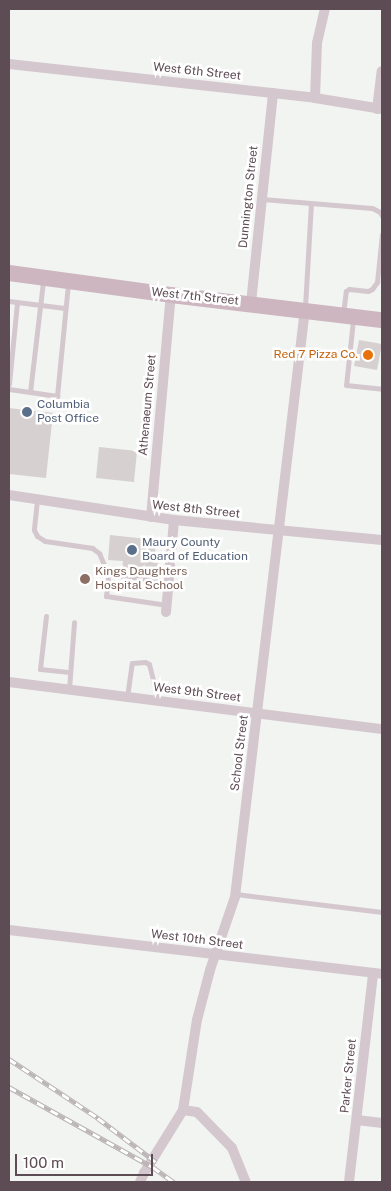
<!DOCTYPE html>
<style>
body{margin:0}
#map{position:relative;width:391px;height:1191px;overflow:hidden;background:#f2f4f2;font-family:"Public Sans",sans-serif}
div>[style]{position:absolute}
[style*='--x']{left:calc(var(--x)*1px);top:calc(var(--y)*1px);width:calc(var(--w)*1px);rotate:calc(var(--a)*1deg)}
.building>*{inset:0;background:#d6d0d1}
.lane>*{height:5px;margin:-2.5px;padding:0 2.5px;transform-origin:2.5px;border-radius:2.5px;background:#d4c8ce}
.street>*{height:10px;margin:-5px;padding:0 5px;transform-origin:5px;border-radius:5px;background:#d4c8ce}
.primary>*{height:16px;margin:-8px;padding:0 8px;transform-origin:8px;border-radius:8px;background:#cdb6c0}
.rail>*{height:4.5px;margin-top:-2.25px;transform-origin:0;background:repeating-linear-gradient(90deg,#fff 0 8px,#bbb5b7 0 16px);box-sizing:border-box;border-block:1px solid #bbb5b7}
.dots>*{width:14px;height:14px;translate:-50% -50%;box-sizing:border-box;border:2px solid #fff;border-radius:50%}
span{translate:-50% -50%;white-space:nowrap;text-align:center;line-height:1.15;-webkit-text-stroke:5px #fff;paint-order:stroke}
.street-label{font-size:12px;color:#5d4c54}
.food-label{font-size:12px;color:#c56008}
.right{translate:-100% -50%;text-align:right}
.service-label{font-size:12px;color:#4e5e75}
.left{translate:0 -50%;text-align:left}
.education-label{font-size:12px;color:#785e54}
.frame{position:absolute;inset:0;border:10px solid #5d4c54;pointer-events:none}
.scale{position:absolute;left:15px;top:1154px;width:138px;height:22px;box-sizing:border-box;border:2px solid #5d4c54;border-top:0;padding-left:6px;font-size:15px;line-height:18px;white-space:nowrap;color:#5d4c54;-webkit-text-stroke:4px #fff;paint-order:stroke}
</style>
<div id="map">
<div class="building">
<div style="clip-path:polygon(359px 340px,382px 344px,377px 370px,354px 366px)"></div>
<div style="clip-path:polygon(9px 408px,53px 413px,46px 478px,9px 474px)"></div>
<div style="clip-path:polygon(99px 447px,137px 451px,134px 482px,96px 478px)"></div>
<div style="clip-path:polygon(110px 535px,156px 540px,154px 563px,158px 563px,157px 573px,122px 570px,123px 561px,108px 560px)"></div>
</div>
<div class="lane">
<div style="--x:262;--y:199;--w:110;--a:4.7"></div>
<div style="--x:372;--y:208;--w:9;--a:27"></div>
<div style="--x:380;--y:212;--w:4;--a:63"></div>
<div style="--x:9;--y:301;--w:56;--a:7.1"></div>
<div style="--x:305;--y:307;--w:104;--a:-86.7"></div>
<div style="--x:343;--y:314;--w:23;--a:-83"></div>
<div style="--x:346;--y:291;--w:4;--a:-34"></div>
<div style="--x:349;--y:289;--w:19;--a:6"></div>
<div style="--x:368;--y:291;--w:4;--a:-27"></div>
<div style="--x:372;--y:289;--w:9;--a:-54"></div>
<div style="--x:377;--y:282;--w:48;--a:-84.1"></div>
<div style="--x:353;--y:320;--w:65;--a:96.1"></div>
<div style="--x:346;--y:385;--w:36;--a:6"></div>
<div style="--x:9;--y:384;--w:82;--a:-84.4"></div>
<div style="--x:9;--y:389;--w:49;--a:8.3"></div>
<div style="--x:57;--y:396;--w:114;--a:-84.4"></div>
<div style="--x:30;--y:392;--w:112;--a:-83.3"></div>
<div style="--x:37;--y:500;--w:30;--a:96"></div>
<div style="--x:34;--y:530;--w:7;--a:63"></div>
<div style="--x:37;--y:536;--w:9;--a:32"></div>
<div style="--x:45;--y:541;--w:48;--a:8.5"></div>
<div style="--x:92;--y:548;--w:9;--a:36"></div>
<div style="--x:99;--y:553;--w:23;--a:67"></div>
<div style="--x:108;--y:574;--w:22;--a:95"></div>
<div style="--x:106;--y:596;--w:62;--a:8.4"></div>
<div style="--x:108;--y:574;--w:62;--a:7.5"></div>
<div style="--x:46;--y:616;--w:53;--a:96.5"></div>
<div style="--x:40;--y:669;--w:30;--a:6"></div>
<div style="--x:69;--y:689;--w:67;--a:-85.7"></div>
<div style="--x:127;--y:697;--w:34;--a:-82"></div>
<div style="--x:132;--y:663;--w:13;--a:-4"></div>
<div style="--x:145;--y:662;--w:4;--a:27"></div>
<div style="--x:149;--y:664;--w:38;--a:76"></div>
<div style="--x:236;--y:894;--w:147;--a:7"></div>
</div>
<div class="street">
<div style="--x:9;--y:64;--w:308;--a:6.3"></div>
<div style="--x:315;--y:98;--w:68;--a:9.3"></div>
<div style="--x:315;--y:98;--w:55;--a:-87.9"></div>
<div style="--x:317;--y:43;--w:35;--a:-77"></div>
<div style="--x:377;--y:109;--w:38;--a:-83"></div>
<div style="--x:251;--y:303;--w:211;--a:-84"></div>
<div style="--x:9;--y:495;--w:167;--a:8.6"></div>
<div style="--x:174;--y:520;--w:209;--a:5.5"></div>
<div style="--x:151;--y:517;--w:223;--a:-84.9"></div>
<div style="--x:166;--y:612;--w:92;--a:-85"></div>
<div style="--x:9;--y:682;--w:376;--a:7.2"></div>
<div style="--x:9;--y:930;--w:376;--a:6.7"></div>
<div style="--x:183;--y:1110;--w:14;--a:8"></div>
<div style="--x:197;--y:1112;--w:50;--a:45.8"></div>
<div style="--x:232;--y:1148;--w:37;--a:68"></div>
<div style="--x:357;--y:1120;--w:25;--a:7"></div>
<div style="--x:140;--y:1182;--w:10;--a:-66"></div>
<div style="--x:144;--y:1173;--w:74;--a:-58.2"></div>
<div style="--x:183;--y:1110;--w:91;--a:-81.2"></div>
<div style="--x:197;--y:1020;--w:52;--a:-75.4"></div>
<div style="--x:210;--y:970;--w:77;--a:-71.1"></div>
<div style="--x:235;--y:897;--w:592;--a:-83.21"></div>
<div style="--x:349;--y:1182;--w:210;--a:-83.4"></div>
</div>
<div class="primary">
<div style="--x:9;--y:273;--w:163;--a:7.7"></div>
<div style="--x:171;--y:295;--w:212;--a:6.8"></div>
</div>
<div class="rail">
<div style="--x:9;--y:1059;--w:107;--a:33.5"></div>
<div style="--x:98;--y:1118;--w:73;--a:37.2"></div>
<div style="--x:9;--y:1087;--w:165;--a:29.1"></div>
<div style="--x:153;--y:1167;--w:26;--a:36"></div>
</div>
<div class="dots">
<div style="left:368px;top:355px;background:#e8710a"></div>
<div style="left:27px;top:412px;background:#5c6f8a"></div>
<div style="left:132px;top:550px;background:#5c6f8a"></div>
<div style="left:85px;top:579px;background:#8d6e63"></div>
</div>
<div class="street-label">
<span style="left:197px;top:72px;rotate:6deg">West 6th Street</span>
<span style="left:249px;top:197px;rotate:-84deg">Dunnington Street</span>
<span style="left:195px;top:297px;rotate:6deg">West 7th Street</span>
<span style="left:148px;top:405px;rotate:-85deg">Athenaeum Street</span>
<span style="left:196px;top:510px;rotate:6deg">West 8th Street</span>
<span style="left:197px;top:693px;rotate:7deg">West 9th Street</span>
<span style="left:240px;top:753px;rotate:-83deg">School Street</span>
<span style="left:197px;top:940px;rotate:7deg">West 10th Street</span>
<span style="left:349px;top:1076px;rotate:-84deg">Parker Street</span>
</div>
<div class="food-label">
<span class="right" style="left:358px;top:355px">Red 7 Pizza Co.</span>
</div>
<div class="service-label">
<span class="left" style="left:37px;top:412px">Columbia<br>Post Office</span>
<span class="left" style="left:142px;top:550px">Maury County<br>Board of Education</span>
</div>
<div class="education-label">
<span class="left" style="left:95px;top:579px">Kings Daughters<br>Hospital School</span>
</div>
<div class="frame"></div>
<div class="scale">100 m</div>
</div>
